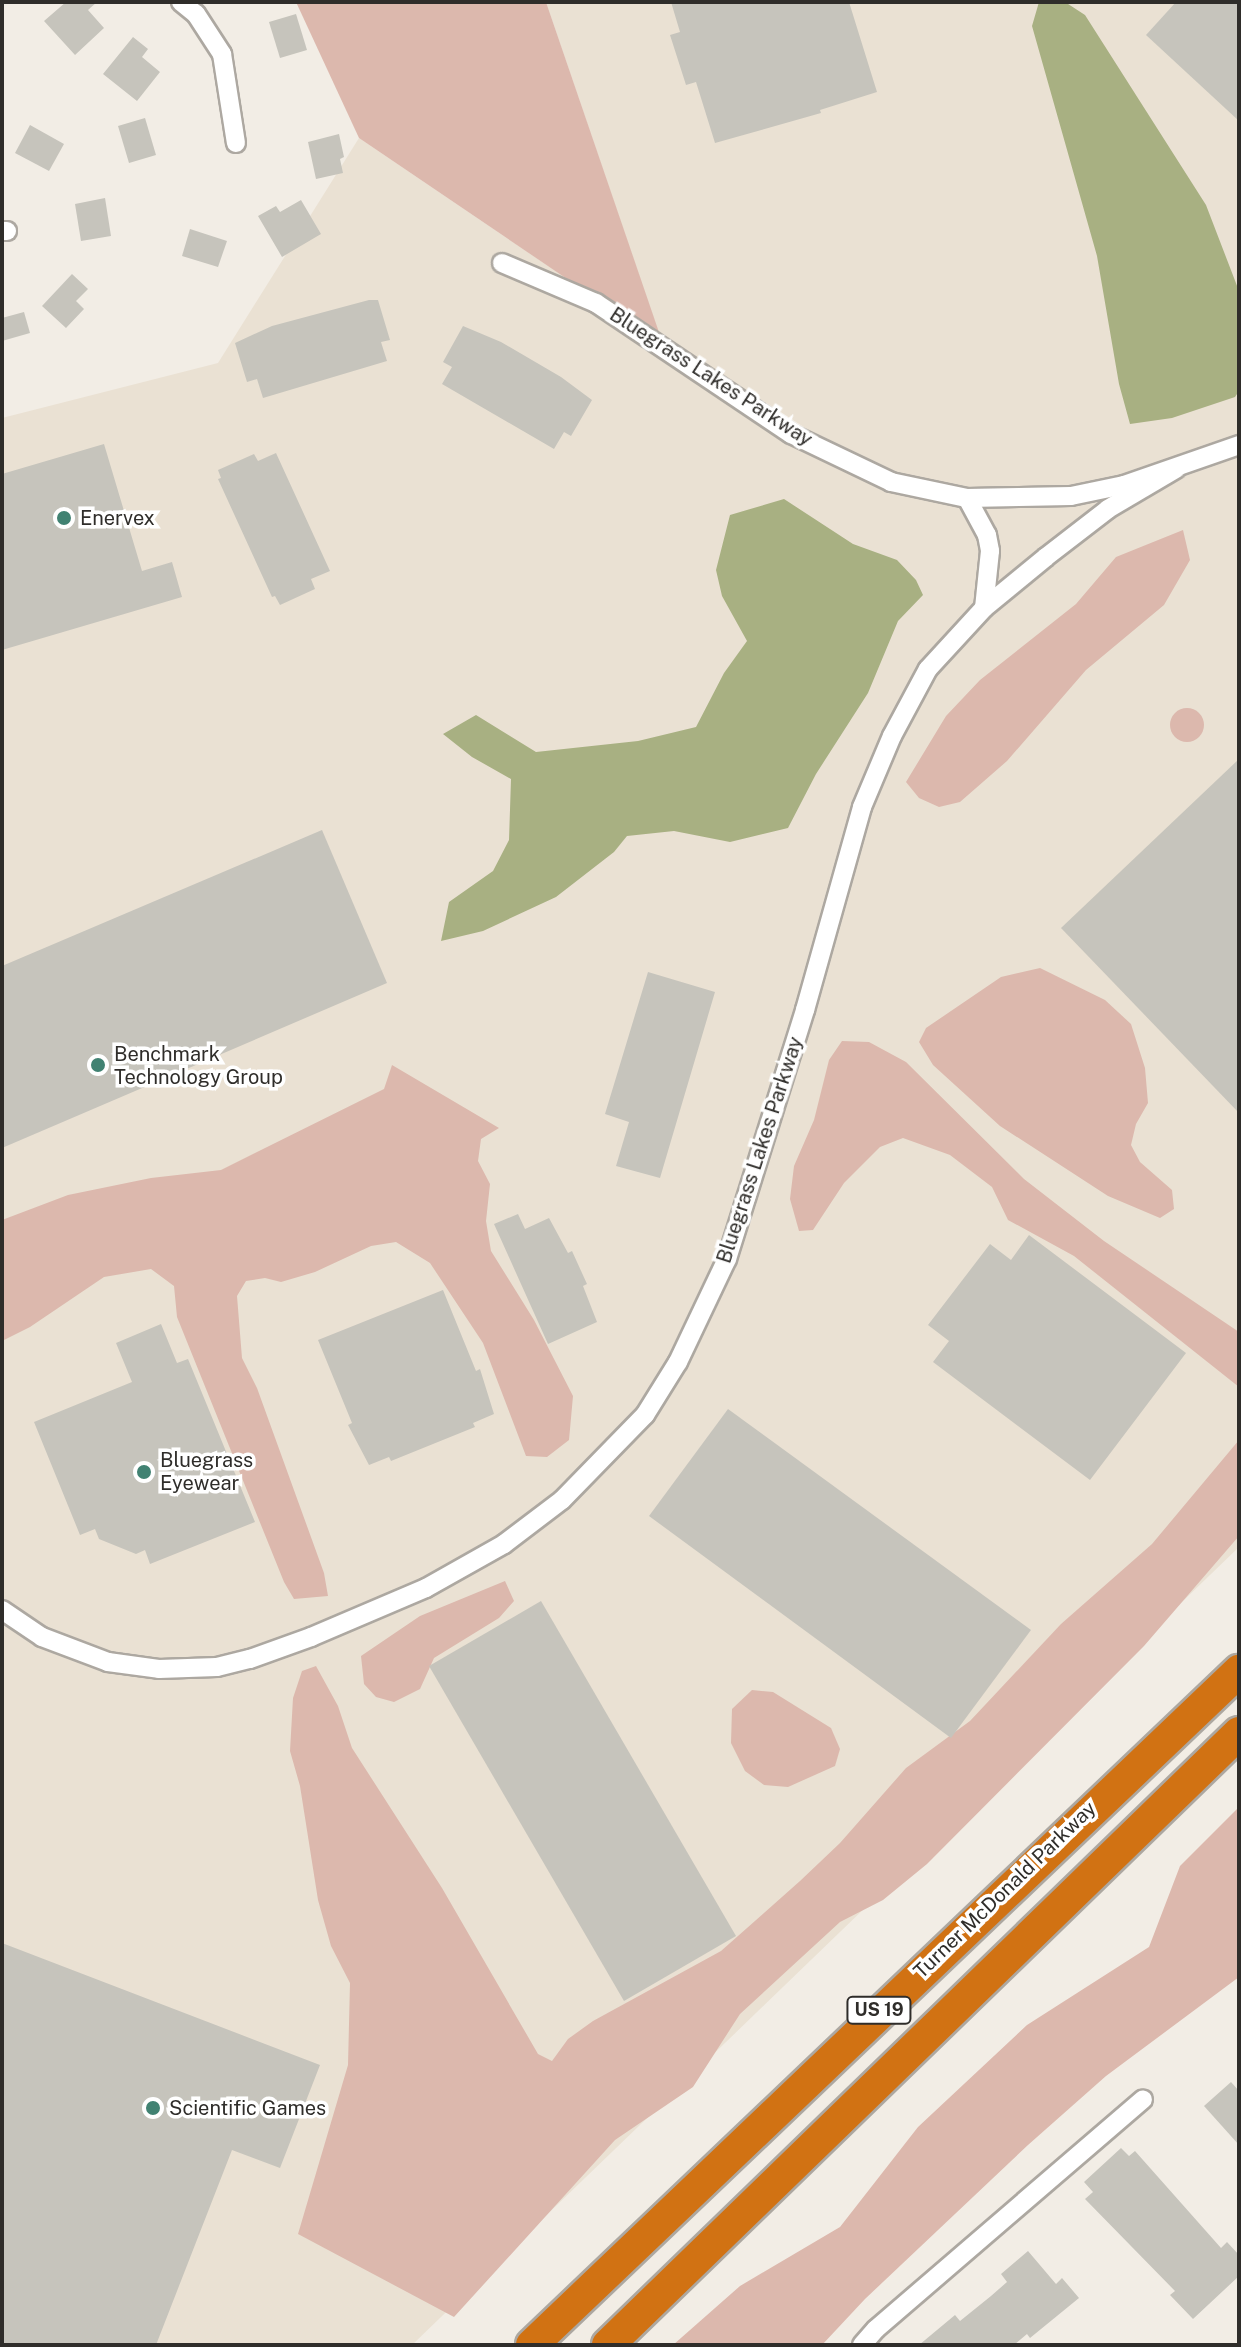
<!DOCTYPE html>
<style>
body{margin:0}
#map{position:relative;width:1241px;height:2347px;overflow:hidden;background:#f2ede5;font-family:"Public Sans",sans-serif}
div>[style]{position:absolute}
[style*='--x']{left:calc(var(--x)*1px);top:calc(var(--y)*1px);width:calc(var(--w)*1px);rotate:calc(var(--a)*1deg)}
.built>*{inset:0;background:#eae1d3}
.green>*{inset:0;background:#dcb8ad}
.round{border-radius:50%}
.water>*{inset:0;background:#a8b082}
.building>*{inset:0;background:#c6c4bc}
.roads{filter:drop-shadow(2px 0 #ada8a1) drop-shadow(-2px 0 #ada8a1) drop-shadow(0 2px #ada8a1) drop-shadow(0 -2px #ada8a1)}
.street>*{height:18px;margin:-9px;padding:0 9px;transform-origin:9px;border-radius:9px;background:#fff}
.highway>*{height:32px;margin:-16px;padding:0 16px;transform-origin:16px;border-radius:16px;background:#d17213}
.dots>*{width:22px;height:22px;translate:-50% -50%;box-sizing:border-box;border:4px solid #fff;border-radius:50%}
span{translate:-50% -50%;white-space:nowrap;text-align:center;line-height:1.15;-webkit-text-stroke:7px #fff;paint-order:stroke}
.shield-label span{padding:2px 6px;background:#fff;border:2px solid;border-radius:6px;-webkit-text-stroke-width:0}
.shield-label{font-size:18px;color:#2f2d2a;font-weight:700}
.street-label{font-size:20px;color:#2f2d2a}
.poi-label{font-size:20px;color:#2f2d2a}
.left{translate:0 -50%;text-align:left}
.frame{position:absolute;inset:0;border:4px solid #2f2d2a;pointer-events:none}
</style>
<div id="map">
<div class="built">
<div style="clip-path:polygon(546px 2px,1239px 2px,1239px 1547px,412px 2345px,2px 2345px,2px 418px,218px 363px,359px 138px,662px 343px)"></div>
</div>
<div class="green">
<div style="clip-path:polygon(296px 2px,546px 2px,663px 344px,359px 138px)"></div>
<div style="clip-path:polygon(1183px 530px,1190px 560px,1164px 605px,1086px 670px,1007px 761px,960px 802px,939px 807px,919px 798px,906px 782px,946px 716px,980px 680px,1076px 604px,1116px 557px)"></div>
<div class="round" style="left:1170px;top:708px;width:34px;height:34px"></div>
<div style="clip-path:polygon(1040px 968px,1105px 1000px,1131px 1024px,1145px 1068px,1148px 1103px,1136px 1124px,1131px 1145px,1140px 1162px,1172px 1190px,1174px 1209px,1160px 1218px,1108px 1196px,1000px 1126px,933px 1065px,919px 1042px,926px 1028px,1001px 977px)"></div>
<div style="clip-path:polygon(842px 1041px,869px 1042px,906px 1062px,1024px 1179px,1104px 1241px,1239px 1332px,1239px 1387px,1074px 1256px,1008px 1220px,992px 1187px,950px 1155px,903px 1138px,880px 1147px,844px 1183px,813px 1230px,799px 1231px,790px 1199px,794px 1166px,814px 1120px,829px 1060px)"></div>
<div style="clip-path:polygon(392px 1065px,499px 1128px,481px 1139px,478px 1161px,490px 1184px,486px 1221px,491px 1251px,534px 1320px,573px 1396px,569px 1440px,547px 1457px,526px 1456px,483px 1343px,430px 1263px,396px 1242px,371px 1246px,315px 1272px,281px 1282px,265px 1278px,246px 1281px,237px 1296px,242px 1358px,257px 1388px,324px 1573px,328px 1596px,294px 1599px,284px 1582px,177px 1317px,174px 1286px,151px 1269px,104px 1277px,30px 1327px,2px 1341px,2px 1220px,68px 1195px,151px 1178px,221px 1170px,384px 1089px)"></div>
<div style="clip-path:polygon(1239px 1440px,1239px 1536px,1144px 1646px,927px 1864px,883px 1900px,840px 1922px,740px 2014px,693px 2087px,615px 2140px,454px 2317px,298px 2234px,348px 2065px,350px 1983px,331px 1946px,318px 1900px,300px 1786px,290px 1751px,293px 1698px,302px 1671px,316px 1666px,338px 1706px,352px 1748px,442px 1888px,538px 2054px,552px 2061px,568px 2039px,593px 2021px,721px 1951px,800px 1881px,840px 1843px,906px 1768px,970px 1721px,1061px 1624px,1152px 1544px)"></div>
<div style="clip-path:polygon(505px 1581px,514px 1601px,499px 1618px,434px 1658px,420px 1689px,394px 1702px,376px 1697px,364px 1684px,361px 1656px,420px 1616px)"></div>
<div style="clip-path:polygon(752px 1690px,773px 1692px,831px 1728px,840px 1749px,835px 1766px,788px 1787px,764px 1785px,745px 1771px,731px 1743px,732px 1709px)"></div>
<div style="clip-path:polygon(1239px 1807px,1239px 1977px,1106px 2076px,1028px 2145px,865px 2299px,822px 2345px,673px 2345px,740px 2286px,840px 2227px,918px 2127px,1027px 2025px,1149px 1947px,1180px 1866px)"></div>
</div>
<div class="water">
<div style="clip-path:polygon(1039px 2px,1065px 2px,1085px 15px,1206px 205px,1239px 291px,1239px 391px,1235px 397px,1172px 418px,1130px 424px,1119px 384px,1097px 256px,1032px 26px)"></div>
<div style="clip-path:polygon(784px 499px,853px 544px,897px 560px,916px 580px,923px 595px,898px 621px,868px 693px,816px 774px,788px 828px,730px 842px,674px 831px,627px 836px,614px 852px,556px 897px,483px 931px,441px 941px,449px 902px,493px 871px,509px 840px,511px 779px,472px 757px,443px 734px,476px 715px,536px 752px,638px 741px,696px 727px,724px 673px,747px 641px,722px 596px,716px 570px,730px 515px)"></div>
</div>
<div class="building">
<div style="clip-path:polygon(66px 2px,97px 2px,88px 10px,104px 28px,75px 55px,44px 21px)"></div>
<div style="clip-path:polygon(671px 2px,849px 2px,877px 92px,820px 110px,821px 113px,715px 143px,696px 82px,686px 85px,670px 35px,680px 32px)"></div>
<div style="clip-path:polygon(1176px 2px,1239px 2px,1239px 121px,1146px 35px)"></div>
<div style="clip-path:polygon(296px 14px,307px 50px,280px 58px,269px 22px)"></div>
<div style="clip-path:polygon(133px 37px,148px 49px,142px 57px,160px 72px,137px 101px,103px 74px)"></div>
<div style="clip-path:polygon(145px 118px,156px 155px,129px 163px,118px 126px)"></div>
<div style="clip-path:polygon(30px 125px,64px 144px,49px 171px,15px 153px)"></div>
<div style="clip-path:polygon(339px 134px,344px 157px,340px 159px,343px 173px,316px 179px,308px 142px)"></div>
<div style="clip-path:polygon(105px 198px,111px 236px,81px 241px,75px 204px)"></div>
<div style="clip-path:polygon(301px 200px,321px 234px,282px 257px,258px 216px,276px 206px,280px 212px)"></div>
<div style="clip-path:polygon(190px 229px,227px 241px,218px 267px,182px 256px)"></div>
<div style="clip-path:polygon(72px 274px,88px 289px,76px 301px,84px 309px,66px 328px,42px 306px)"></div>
<div style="clip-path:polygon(369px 300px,378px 300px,390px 340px,381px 342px,387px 361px,263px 398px,257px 379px,247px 382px,235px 343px,272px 326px)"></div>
<div style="clip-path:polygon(24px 312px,30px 333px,2px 341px,2px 318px)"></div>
<div style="clip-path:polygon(463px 326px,501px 342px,561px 377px,592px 400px,571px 436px,564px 432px,554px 449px,442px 384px,452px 367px,443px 362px)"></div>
<div style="clip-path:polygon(104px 444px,142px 571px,172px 562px,182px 597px,2px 650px,2px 474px)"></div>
<div style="clip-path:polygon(276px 453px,330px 571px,311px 579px,315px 589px,280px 605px,275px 596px,272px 597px,218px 479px,221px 478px,218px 470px,254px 454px,258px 461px)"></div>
<div style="clip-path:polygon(1239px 759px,1239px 1113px,1061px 928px)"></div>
<div style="clip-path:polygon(322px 830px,387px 983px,2px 1148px,2px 966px)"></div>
<div style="clip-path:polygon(648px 972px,715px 992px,660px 1178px,616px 1166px,629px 1122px,605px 1114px)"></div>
<div style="clip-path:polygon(518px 1214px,525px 1229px,549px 1218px,568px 1253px,572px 1251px,587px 1284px,583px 1286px,597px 1322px,548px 1344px,494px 1224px)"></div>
<div style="clip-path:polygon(1029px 1235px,1186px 1353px,1090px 1480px,933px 1362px,949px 1341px,928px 1325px,990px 1244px,1011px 1260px)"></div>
<div style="clip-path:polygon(443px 1290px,476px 1371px,480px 1369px,494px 1414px,473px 1423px,475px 1427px,391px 1461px,389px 1457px,369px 1465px,348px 1425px,352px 1423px,318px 1340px)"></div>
<div style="clip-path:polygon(161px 1324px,177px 1363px,188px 1359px,255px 1522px,150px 1564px,145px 1550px,136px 1554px,99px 1539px,95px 1529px,80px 1535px,34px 1422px,132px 1382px,116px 1343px)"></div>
<div style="clip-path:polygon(728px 1409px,1031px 1630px,951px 1738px,649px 1516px)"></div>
<div style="clip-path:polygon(541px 1601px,736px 1936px,624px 2001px,429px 1666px)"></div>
<div style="clip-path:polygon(2px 1943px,320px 2065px,280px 2168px,232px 2150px,156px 2345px,2px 2345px)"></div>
<div style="clip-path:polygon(1231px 2082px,1239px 2091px,1239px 2145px,1204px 2106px)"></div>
<div style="clip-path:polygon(1121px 2148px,1129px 2156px,1135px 2151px,1221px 2248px,1227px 2242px,1239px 2255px,1239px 2276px,1193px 2319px,1170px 2295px,1175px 2291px,1085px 2199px,1093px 2192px,1084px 2182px)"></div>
<div style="clip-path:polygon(1028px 2251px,1056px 2284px,1062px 2278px,1079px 2298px,1030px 2338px,1027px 2334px,1014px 2345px,919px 2345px,955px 2315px,960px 2321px,991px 2296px,1007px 2282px,1001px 2274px)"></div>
</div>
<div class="roads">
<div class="street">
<div style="--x:181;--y:2;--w:19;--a:39"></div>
<div style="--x:196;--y:14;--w:48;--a:57"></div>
<div style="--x:222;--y:54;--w:90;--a:81.1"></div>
<div style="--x:2;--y:231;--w:5;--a:0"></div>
<div style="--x:502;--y:263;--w:102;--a:23.1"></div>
<div style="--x:596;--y:303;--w:235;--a:33.9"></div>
<div style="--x:791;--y:434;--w:111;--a:25.6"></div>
<div style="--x:891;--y:482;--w:78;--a:11.9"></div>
<div style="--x:967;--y:498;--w:104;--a:-1.1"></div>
<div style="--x:1071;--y:496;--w:54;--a:-11.7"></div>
<div style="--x:1124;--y:485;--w:122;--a:-19.2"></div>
<div style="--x:967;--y:498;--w:42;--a:61.6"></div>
<div style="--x:987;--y:535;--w:16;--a:79"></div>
<div style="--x:990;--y:551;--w:57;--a:96"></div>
<div style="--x:2;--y:1610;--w:48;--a:34"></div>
<div style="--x:42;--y:1637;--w:71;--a:20.7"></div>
<div style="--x:108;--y:1662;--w:51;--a:7.8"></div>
<div style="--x:159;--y:1669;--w:58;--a:-2"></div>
<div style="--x:217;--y:1667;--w:34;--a:-14"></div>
<div style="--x:250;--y:1659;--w:65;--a:-19.8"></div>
<div style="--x:311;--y:1637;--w:125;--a:-23.1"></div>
<div style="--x:426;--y:1588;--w:90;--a:-29.4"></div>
<div style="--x:504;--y:1544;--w:73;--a:-37.2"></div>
<div style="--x:562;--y:1500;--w:119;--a:-45.7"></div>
<div style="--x:645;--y:1415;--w:62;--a:-58.1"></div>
<div style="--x:678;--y:1362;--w:114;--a:-64.6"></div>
<div style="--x:727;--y:1259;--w:261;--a:-72.6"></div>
<div style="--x:805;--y:1010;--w:211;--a:-74.3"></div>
<div style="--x:862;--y:807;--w:77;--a:-67.1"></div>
<div style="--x:892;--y:736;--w:76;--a:-61.8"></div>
<div style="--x:928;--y:669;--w:83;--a:-47.4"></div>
<div style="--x:984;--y:608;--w:80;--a:-39.4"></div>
<div style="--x:1046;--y:557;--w:78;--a:-37.7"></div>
<div style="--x:1108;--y:509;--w:79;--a:-30.5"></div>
<div style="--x:862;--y:2345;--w:21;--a:-49"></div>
<div style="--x:876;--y:2329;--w:352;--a:-40.7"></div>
</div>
<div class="highway">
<div style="--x:532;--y:2345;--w:977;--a:-43.63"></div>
<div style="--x:608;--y:2345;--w:879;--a:-44.12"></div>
</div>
</div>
<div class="dots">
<div style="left:64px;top:518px;background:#418272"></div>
<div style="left:98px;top:1065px;background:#418272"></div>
<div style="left:144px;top:1472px;background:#418272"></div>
<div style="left:153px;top:2108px;background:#418272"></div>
</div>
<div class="shield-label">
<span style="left:879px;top:2010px">US 19</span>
</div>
<div class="street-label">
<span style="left:711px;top:377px;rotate:33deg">Bluegrass Lakes Parkway</span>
<span style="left:760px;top:1150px;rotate:-72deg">Bluegrass Lakes Parkway</span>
<span style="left:1005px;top:1890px;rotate:-44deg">Turner McDonald Parkway</span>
</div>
<div class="poi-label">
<span class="left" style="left:80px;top:518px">Enervex</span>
<span class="left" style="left:114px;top:1066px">Benchmark<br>Technology Group</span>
<span class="left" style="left:160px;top:1472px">Bluegrass<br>Eyewear</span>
<span class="left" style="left:169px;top:2108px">Scientific Games</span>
</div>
<div class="frame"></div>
</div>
